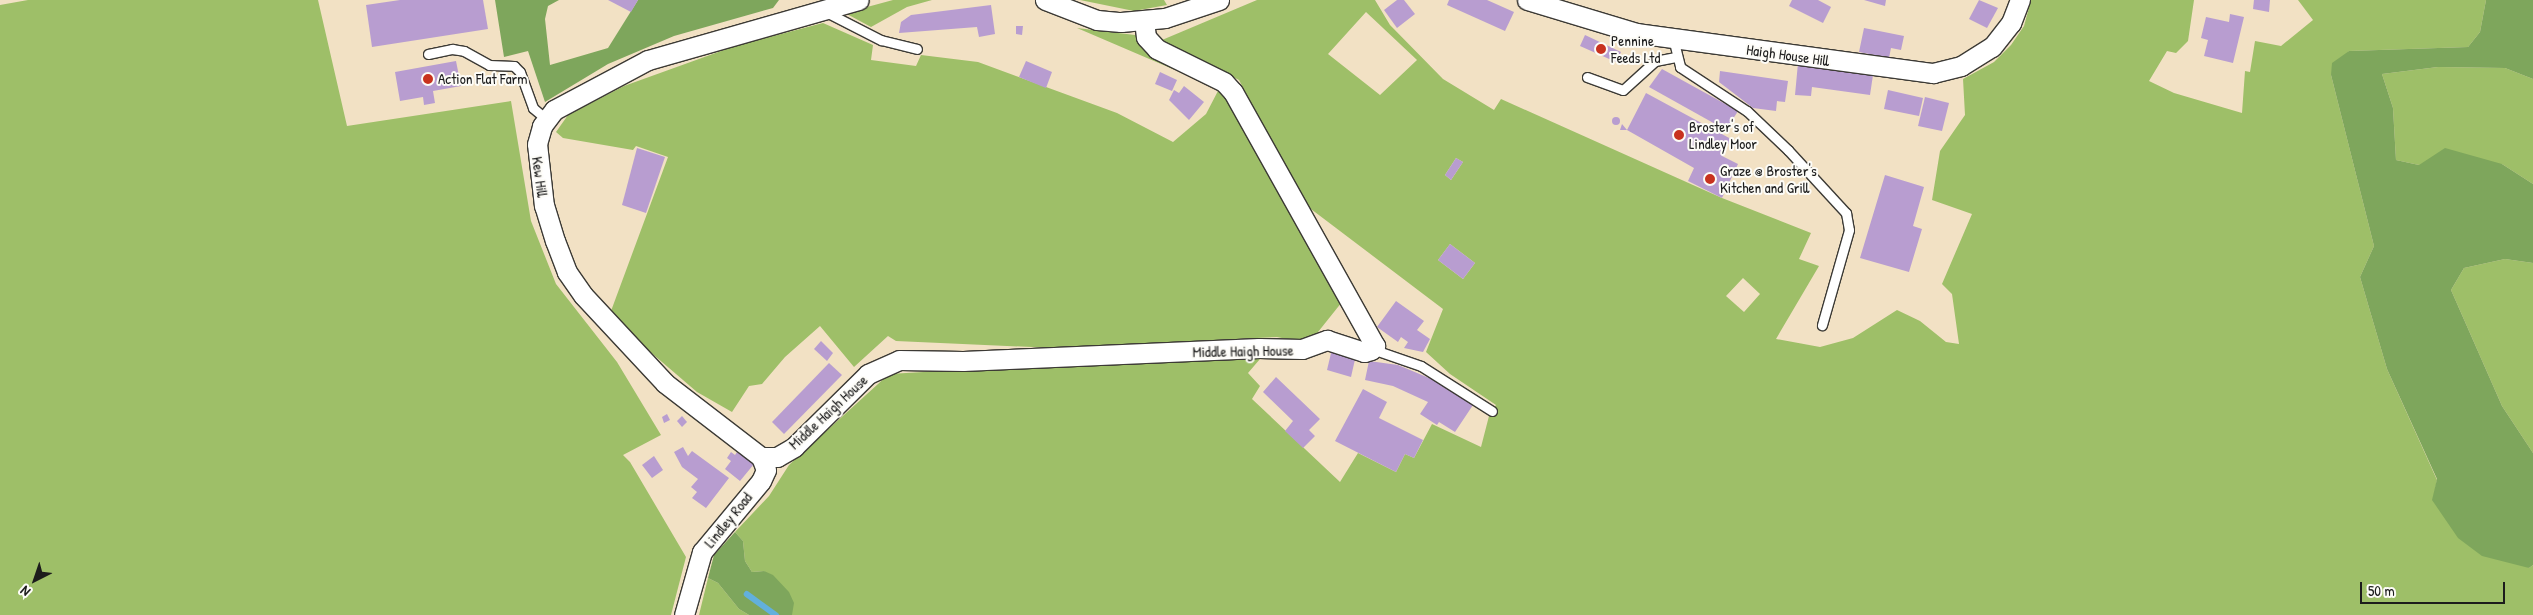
<!DOCTYPE html>
<style>
body{margin:0}
#map{position:relative;width:2533px;height:615px;overflow:hidden;background:#f2e1c4;font-family:"Patrick Hand",sans-serif}
div>[style]{position:absolute}
[style*='--x']{left:calc(var(--x)*1px);top:calc(var(--y)*1px);width:calc(var(--w)*1px);rotate:calc(var(--a)*1deg)}
.green>*{inset:0;background:#9ebf68}
.forest>*{inset:0;background:#7ea65c}
.stream>*{height:5.5px;margin:-2.75px;padding:0 2.75px;transform-origin:2.75px;border-radius:2.75px;background:#62b0dc}
.building>*{inset:0;background:#b89dd0}
.round{border-radius:50%}
.roads{filter:drop-shadow(1px 0 #3c3a35) drop-shadow(-1px 0 #3c3a35) drop-shadow(0 1px #3c3a35) drop-shadow(0 -1px #3c3a35)}
.lane>*{height:9px;margin:-4.5px;padding:0 4.5px;transform-origin:4.5px;border-radius:4.5px;background:#fff}
.street>*{height:19px;margin:-9.5px;padding:0 9.5px;transform-origin:9.5px;border-radius:9.5px;background:#fff}
.dots>*{width:14px;height:14px;translate:-50% -50%;box-sizing:border-box;border:2px solid #fdfcf7;border-radius:50%}
span{translate:-50% -50%;white-space:nowrap;text-align:center;line-height:1.15;-webkit-text-stroke:4px #fdfcf7;paint-order:stroke}
.poi-label{font-size:15px;color:#1c1c1c}
.left{translate:0 -50%;text-align:left}
.street-label{font-size:15px;color:#1c1c1c}
.north{position:absolute;left:10px;top:555px;width:50px;height:50px;-webkit-text-stroke:4px #fdfcf7;paint-order:stroke;rotate:221deg;font-size:14px;font-weight:700;line-height:20px;text-align:center;color:#1c1c1c}
.north::after{content:'';display:block;margin:auto;width:18px;height:22px;background:#1c1c1c;clip-path:polygon(50% 0,100% 100%,50% 72%,0 100%)}
.scale{position:absolute;left:2360px;top:582px;width:145px;height:22px;box-sizing:border-box;border:2px solid #1c1c1c;border-top:0;padding-left:6px;font-size:15px;line-height:18px;white-space:nowrap;color:#1c1c1c;-webkit-text-stroke:4px #fdfcf7;paint-order:stroke}
</style>
<div id="map">
<div class="green">
<div style="clip-path:polygon(28px 0,318px 0,347px 126px,511px 101px,531px 221px,556px 284px,617px 362px,661px 435px,623px 455px,630px 462px,686px 557px,671px 615px,0 615px,0 5px)"></div>
<div style="clip-path:polygon(893px 0,932px 0,907px 7px,871px 27px,845px 13px)"></div>
<div style="clip-path:polygon(1080px 0,1164px 0,1167px 5px,1134px 11px)"></div>
<div style="clip-path:polygon(evenodd,1257px 0,1375px 0,1390px 25px,1443px 79px,1494px 110px,1501px 99px,1722px 198px,1811px 233px,1799px 259px,1819px 266px,1776px 339px,1820px 347px,1853px 338px,1897px 310px,1920px 321px,1946px 342px,1959px 344px,1952px 294px,1942px 284px,1972px 214px,1932px 200px,1940px 151px,1965px 115px,1963px 79px,1994px 62px,2011px 45px,2024px 26px,2031px 0,2194px 0,2188px 41px,2176px 53px,2167px 51px,2149px 81px,2174px 93px,2242px 113px,2245px 71px,2250px 72px,2255px 41px,2281px 46px,2313px 20px,2298px 0,2486px 0,2480px 32px,2468px 47px,2349px 51px,2331px 75px,2374px 246px,2360px 277px,2387px 369px,2437px 480px,2433px 500px,2529px 568px,2533px 565px,2533px 615px,792px 615px,764px 571px,752px 572px,745px 561px,743px 541px,735px 532px,769px 496px,789px 465px,889px 374px,1251px 353px,1260px 359px,1248px 373px,1260px 386px,1252px 399px,1340px 482px,1358px 453px,1396px 472px,1405px 454px,1414px 458px,1432px 424px,1481px 447px,1489px 416px,1496px 405px,1450px 374px,1426px 352px,1443px 309px,1303px 203px,1239px 80px,1162px 40px,1257px 0,1366px 12px,1417px 60px,1380px 95px,1328px 54px,1366px 12px,1257px 0,1456px 158px,1463px 162px,1451px 180px,1445px 175px,1456px 158px,1257px 0,1450px 244px,1475px 263px,1463px 279px,1438px 260px,1450px 244px,1257px 0,1743px 278px,1760px 294px,1744px 312px,1726px 296px,1743px 278px)"></div>
<div style="clip-path:polygon(823px 23px,873px 45px,871px 60px,916px 66px,921px 55px,978px 62px,1117px 113px,1173px 142px,1206px 114px,1219px 89px,1230px 98px,1342px 302px,1314px 337px,1302px 342px,1277px 337px,1054px 348px,896px 341px,888px 336px,854px 367px,820px 326px,785px 357px,762px 384px,749px 386px,732px 412px,697px 392px,648px 350px,611px 311px,668px 157px,636px 146px,633px 150px,563px 138px,556px 132px,568px 115px,624px 86px,735px 46px)"></div>
<div style="clip-path:polygon(1077px 28px,1135px 35px,1142px 44px,1178px 65px,1175px 70px)"></div>
<div style="clip-path:polygon(2438px 67px,2505px 68px,2533px 79px,2533px 184px,2502px 164px,2419px 165px,2396px 160px,2393px 108px,2382px 74px)"></div>
<div style="clip-path:polygon(2505px 259px,2533px 263px,2533px 453px,2502px 406px,2451px 290px,2464px 268px)"></div>
<div style="clip-path:polygon(708px 578px,718px 583px,739px 609px,749px 615px,699px 615px)"></div>
</div>
<div class="forest">
<div style="clip-path:polygon(495px 0,559px 0,548px 6px,545px 19px,550px 65px,608px 48px,638px 0,779px 0,773px 8px,674px 36px,608px 64px,545px 102px,528px 51px,504px 57px)"></div>
<div style="clip-path:polygon(2486px 0,2533px 0,2533px 79px,2505px 68px,2438px 67px,2382px 74px,2393px 108px,2396px 160px,2419px 165px,2445px 148px,2502px 164px,2533px 184px,2533px 263px,2505px 259px,2464px 268px,2451px 290px,2502px 406px,2533px 453px,2533px 565px,2529px 568px,2482px 556px,2458px 538px,2432px 500px,2437px 479px,2387px 369px,2360px 277px,2374px 246px,2331px 75px,2332px 63px,2349px 51px,2468px 47px,2480px 32px)"></div>
<div style="clip-path:polygon(735px 532px,743px 541px,745px 561px,752px 572px,764px 571px,773px 575px,789px 592px,794px 603px,792px 615px,749px 615px,739px 609px,718px 583px,708px 578px,714px 555px)"></div>
</div>
<div class="stream">
<div style="--x:747;--y:594;--w:36;--a:36"></div>
</div>
<div class="building">
<div style="clip-path:polygon(400px 0,483px 0,488px 29px,372px 47px,366px 5px)"></div>
<div style="clip-path:polygon(608px 0,638px 0,631px 12px)"></div>
<div style="clip-path:polygon(1397px 0,1404px 0,1415px 14px,1397px 28px,1384px 10px)"></div>
<div style="clip-path:polygon(1449px 0,1487px 0,1514px 12px,1505px 31px,1447px 5px)"></div>
<div style="clip-path:polygon(1792px 0,1818px 0,1831px 7px,1823px 23px,1789px 6px)"></div>
<div style="clip-path:polygon(1864px 0,1886px 0,1885px 6px)"></div>
<div style="clip-path:polygon(1979px 0,1998px 8px,1987px 28px,1969px 19px)"></div>
<div style="clip-path:polygon(2254px 0,2270px 0,2269px 12px,2253px 9px)"></div>
<div style="clip-path:polygon(991px 5px,995px 34px,979px 37px,977px 27px,899px 33px,901px 22px,911px 15px)"></div>
<div style="clip-path:polygon(2230px 14px,2244px 17px,2233px 63px,2204px 56px,2208px 40px,2201px 38px,2206px 17px,2229px 22px)"></div>
<div style="clip-path:polygon(1016px 26px,1023px 26px,1022px 35px,1016px 34px)"></div>
<div style="clip-path:polygon(1864px 28px,1904px 36px,1901px 50px,1891px 48px,1889px 58px,1859px 52px)"></div>
<div style="clip-path:polygon(1585px 35px,1621px 52px,1616px 62px,1580px 46px)"></div>
<div style="clip-path:polygon(456px 61px,461px 86px,433px 91px,435px 103px,424px 105px,423px 97px,400px 101px,395px 72px)"></div>
<div style="clip-path:polygon(1026px 61px,1052px 72px,1046px 88px,1019px 77px)"></div>
<div style="clip-path:polygon(1798px 63px,1873px 75px,1870px 95px,1812px 87px,1811px 96px,1795px 95px)"></div>
<div style="clip-path:polygon(1662px 69px,1738px 111px,1726px 130px,1649px 87px)"></div>
<div style="clip-path:polygon(1720px 71px,1788px 81px,1785px 102px,1777px 101px,1776px 111px,1753px 108px,1719px 82px)"></div>
<div style="clip-path:polygon(1160px 72px,1177px 80px,1172px 91px,1155px 84px)"></div>
<div style="clip-path:polygon(1184px 86px,1204px 102px,1189px 120px,1169px 100px,1174px 90px,1179px 93px)"></div>
<div style="clip-path:polygon(1888px 90px,1923px 98px,1919px 116px,1884px 109px)"></div>
<div style="clip-path:polygon(1646px 93px,1731px 139px,1722px 156px,1738px 164px,1722px 198px,1688px 181px,1694px 168px,1627px 130px,1620px 130px,1622px 124px,1627px 130px)"></div>
<div style="clip-path:polygon(1925px 97px,1949px 103px,1942px 131px,1918px 126px)"></div>
<div class="round" style="left:1612px;top:117px;width:8px;height:8px"></div>
<div style="clip-path:polygon(637px 148px,665px 157px,646px 213px,622px 205px)"></div>
<div style="clip-path:polygon(1456px 158px,1463px 162px,1451px 180px,1445px 175px)"></div>
<div style="clip-path:polygon(1885px 175px,1924px 187px,1913px 226px,1922px 229px,1909px 272px,1860px 258px)"></div>
<div style="clip-path:polygon(1450px 244px,1475px 263px,1463px 279px,1438px 260px)"></div>
<div style="clip-path:polygon(1396px 301px,1424px 321px,1417px 330px,1430px 339px,1423px 352px,1404px 348px,1408px 342px,1401px 337px,1398px 342px,1377px 327px)"></div>
<div style="clip-path:polygon(821px 341px,833px 353px,827px 361px,814px 349px)"></div>
<div style="clip-path:polygon(1332px 349px,1356px 355px,1351px 377px,1327px 370px)"></div>
<div style="clip-path:polygon(1369px 361px,1398px 365px,1441px 383px,1473px 405px,1455px 432px,1439px 422px,1437px 425px,1420px 414px,1428px 402px,1393px 386px,1365px 380px)"></div>
<div style="clip-path:polygon(829px 363px,842px 375px,784px 434px,772px 422px)"></div>
<div style="clip-path:polygon(1276px 377px,1320px 419px,1309px 430px,1315px 436px,1303px 448px,1285px 431px,1293px 421px,1263px 392px)"></div>
<div style="clip-path:polygon(1363px 389px,1387px 402px,1379px 418px,1423px 440px,1414px 458px,1405px 454px,1396px 472px,1335px 441px)"></div>
<div style="clip-path:polygon(667px 414px,670px 420px,664px 423px,662px 417px)"></div>
<div style="clip-path:polygon(682px 416px,687px 422px,682px 427px,677px 421px)"></div>
<div style="clip-path:polygon(683px 447px,688px 456px,692px 451px,729px 478px,706px 508px,692px 498px,697px 492px,691px 487px,698px 479px,682px 467px,674px 452px)"></div>
<div style="clip-path:polygon(731px 452px,735px 455px,737px 452px,754px 464px,740px 481px,725px 469px,731px 461px,727px 458px)"></div>
<div style="clip-path:polygon(654px 456px,663px 470px,652px 478px,642px 465px)"></div>
</div>
<div class="roads">
<div class="lane">
<div style="--x:826;--y:12;--w:62;--a:27"></div>
<div style="--x:881;--y:40;--w:37;--a:14"></div>
<div style="--x:1673;--y:38;--w:30;--a:76"></div>
<div style="--x:1680;--y:67;--w:80;--a:33.3"></div>
<div style="--x:1747;--y:111;--w:57;--a:43.6"></div>
<div style="--x:1788;--y:150;--w:86;--a:47.4"></div>
<div style="--x:1846;--y:213;--w:17;--a:80"></div>
<div style="--x:1849;--y:230;--w:99;--a:105.9"></div>
<div style="--x:428;--y:54;--w:25;--a:-12"></div>
<div style="--x:452;--y:49;--w:12;--a:9"></div>
<div style="--x:464;--y:51;--w:29;--a:29"></div>
<div style="--x:489;--y:65;--w:25;--a:2"></div>
<div style="--x:514;--y:66;--w:8;--a:45"></div>
<div style="--x:520;--y:72;--w:38;--a:70"></div>
<div style="--x:533;--y:108;--w:17;--a:40"></div>
<div style="--x:1587;--y:77;--w:38;--a:20"></div>
<div style="--x:1623;--y:90;--w:43;--a:-42.2"></div>
<div style="--x:1655;--y:61;--w:21;--a:-11"></div>
<div style="--x:1372;--y:349;--w:52;--a:19.1"></div>
<div style="--x:1421;--y:366;--w:84;--a:32.4"></div>
</div>
<div class="street">
<div style="--x:1045;--y:0;--w:56;--a:21"></div>
<div style="--x:1097;--y:20;--w:24;--a:5"></div>
<div style="--x:1121;--y:22;--w:44;--a:-5.2"></div>
<div style="--x:1165;--y:18;--w:57;--a:-18.4"></div>
<div style="--x:1527;--y:0;--w:114;--a:16.8"></div>
<div style="--x:1636;--y:33;--w:300;--a:7.7"></div>
<div style="--x:1933;--y:73;--w:29;--a:-14"></div>
<div style="--x:1961;--y:66;--w:36;--a:-32"></div>
<div style="--x:1992;--y:47;--w:31;--a:-52"></div>
<div style="--x:2011;--y:23;--w:25;--a:-69"></div>
<div style="--x:761;--y:457;--w:16;--a:0"></div>
<div style="--x:777;--y:457;--w:20;--a:-30"></div>
<div style="--x:794;--y:447;--w:104;--a:-44.6"></div>
<div style="--x:868;--y:374;--w:34;--a:-24"></div>
<div style="--x:899;--y:360;--w:64;--a:0.9"></div>
<div style="--x:963;--y:361;--w:296;--a:-2.5"></div>
<div style="--x:1259;--y:348;--w:43;--a:1.3"></div>
<div style="--x:1302;--y:349;--w:27;--a:-20"></div>
<div style="--x:1327;--y:340;--w:39;--a:18"></div>
<div style="--x:1364;--y:352;--w:7;--a:-16"></div>
<div style="--x:1371;--y:350;--w:6;--a:-45"></div>
<div style="--x:1375;--y:346;--w:291;--a:-119.2"></div>
<div style="--x:1233;--y:92;--w:13;--a:-132"></div>
<div style="--x:1224;--y:82;--w:75;--a:-153.8"></div>
<div style="--x:1157;--y:49;--w:16;--a:-133"></div>
<div style="--x:1146;--y:37;--w:16;--a:-97"></div>
<div style="--x:761;--y:457;--w:121;--a:-142.4"></div>
<div style="--x:665;--y:383;--w:120;--a:-133"></div>
<div style="--x:583;--y:295;--w:28;--a:-125"></div>
<div style="--x:567;--y:272;--w:33;--a:-111"></div>
<div style="--x:555;--y:241;--w:37;--a:-107"></div>
<div style="--x:544;--y:206;--w:62;--a:-96.4"></div>
<div style="--x:537;--y:144;--w:19;--a:-74"></div>
<div style="--x:542;--y:126;--w:20;--a:-53"></div>
<div style="--x:554;--y:110;--w:106;--a:-28"></div>
<div style="--x:648;--y:60;--w:219;--a:-15.9"></div>
<div style="--x:684;--y:615;--w:66;--a:-74.1"></div>
<div style="--x:702;--y:552;--w:92;--a:-50.3"></div>
<div style="--x:761;--y:481;--w:12;--a:-66"></div>
<div style="--x:766;--y:470;--w:14;--a:-111"></div>
</div>
</div>
<div class="dots">
<div style="left:1601px;top:49px;background:#c8321e"></div>
<div style="left:428px;top:79px;background:#c8321e"></div>
<div style="left:1679px;top:135px;background:#c8321e"></div>
<div style="left:1710px;top:179px;background:#c8321e"></div>
</div>
<div class="poi-label">
<span class="left" style="left:1611px;top:49px">Pennine<br>Feeds Ltd</span>
<span class="left" style="left:438px;top:79px">Action Flat Farm</span>
<span class="left" style="left:1689px;top:135px">Broster's of<br>Lindley Moor</span>
<span class="left" style="left:1720px;top:179px">Graze @ Broster's<br>Kitchen and Grill</span>
</div>
<div class="street-label">
<span style="left:1788px;top:55px;rotate:8deg">Haigh House Hill</span>
<span style="left:540px;top:177px;rotate:82deg">Kew Hill</span>
<span style="left:1243px;top:351px;rotate:-1deg">Middle Haigh House</span>
<span style="left:828px;top:412px;rotate:-43deg">Middle Haigh House</span>
<span style="left:728px;top:520px;rotate:-51deg">Lindley Road</span>
</div>
<div class="north">N</div>
<div class="scale">50 m</div>
</div>
